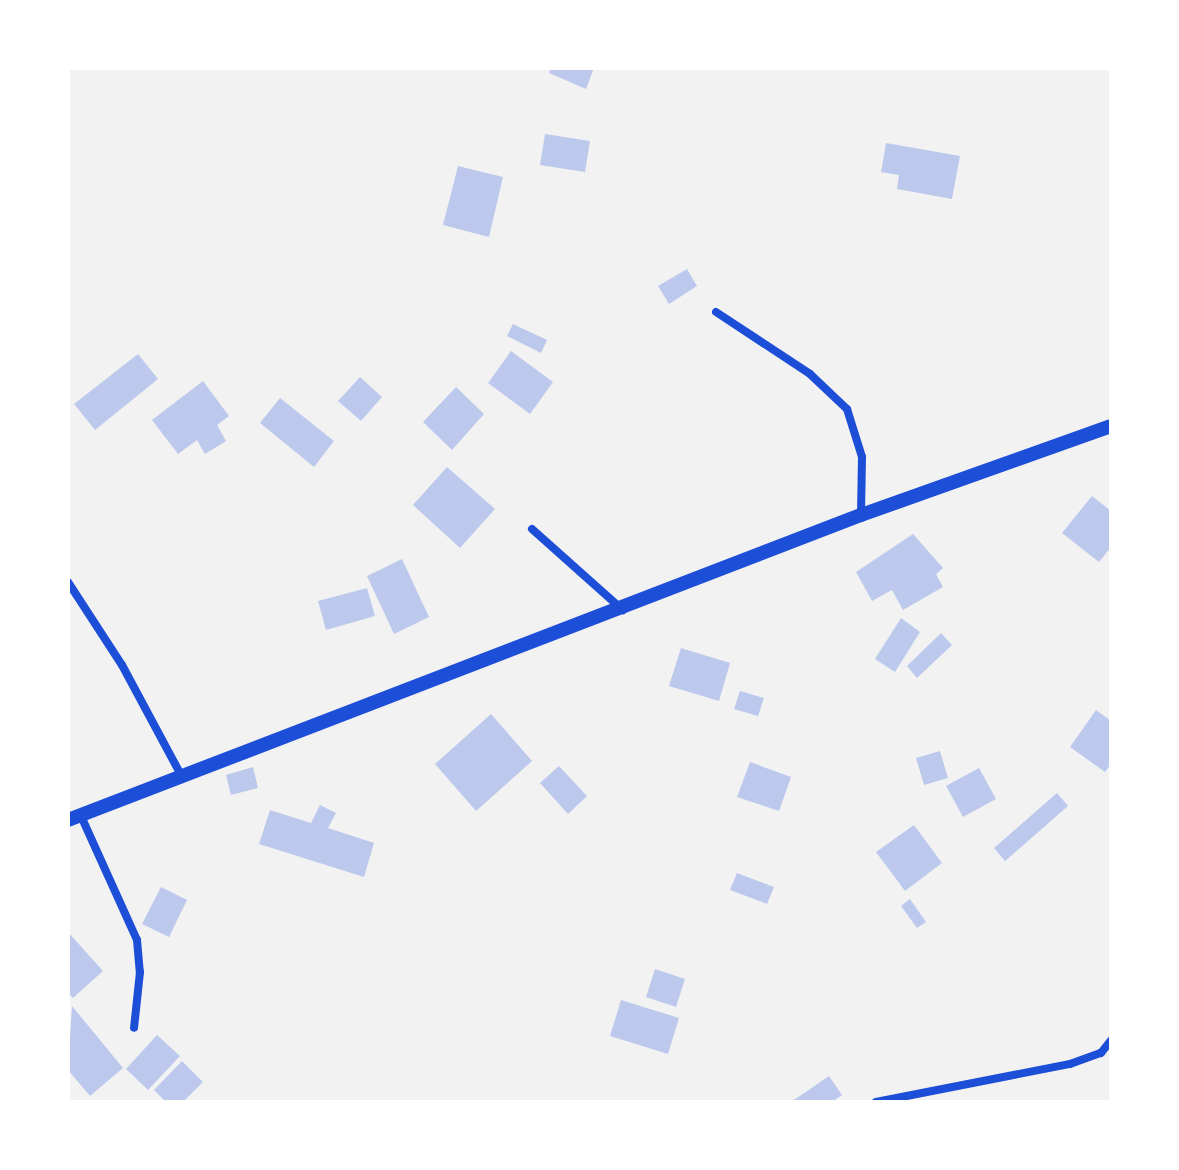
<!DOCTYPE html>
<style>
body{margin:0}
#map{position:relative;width:1179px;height:1170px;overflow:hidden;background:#f2f2f2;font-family:"Space Grotesk",sans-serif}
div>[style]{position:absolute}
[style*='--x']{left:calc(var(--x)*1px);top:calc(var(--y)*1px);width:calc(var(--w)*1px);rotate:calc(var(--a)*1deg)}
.building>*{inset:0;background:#bdc9ec}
.minor>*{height:8px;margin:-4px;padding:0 4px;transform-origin:4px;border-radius:4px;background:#1d4ed8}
.tertiary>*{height:14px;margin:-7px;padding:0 7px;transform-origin:7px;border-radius:7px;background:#1d4ed8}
span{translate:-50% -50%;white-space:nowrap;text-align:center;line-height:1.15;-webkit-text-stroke:6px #fff;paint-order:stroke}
.frame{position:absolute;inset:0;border:70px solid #fff;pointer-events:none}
</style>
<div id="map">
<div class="building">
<div style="clip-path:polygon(551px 68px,594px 68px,586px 89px,549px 73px)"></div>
<div style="clip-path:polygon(545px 134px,590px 141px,585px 172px,540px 165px)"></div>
<div style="clip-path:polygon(886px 143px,960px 156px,952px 199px,897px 189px,899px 175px,881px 172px)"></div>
<div style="clip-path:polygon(458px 166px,503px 177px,489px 237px,443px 225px)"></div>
<div style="clip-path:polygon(687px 269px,697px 286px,669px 304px,658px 286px)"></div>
<div style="clip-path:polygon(513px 324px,547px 340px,541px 353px,507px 336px)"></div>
<div style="clip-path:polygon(511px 351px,553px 382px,530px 414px,488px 383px)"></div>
<div style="clip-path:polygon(138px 354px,158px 379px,95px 430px,74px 404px)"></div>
<div style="clip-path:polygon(360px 377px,382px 397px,361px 421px,338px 401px)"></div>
<div style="clip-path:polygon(203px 381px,229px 416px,217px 425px,226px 441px,205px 454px,197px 440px,178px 454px,152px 420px)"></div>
<div style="clip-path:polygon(456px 387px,484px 414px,452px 450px,423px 422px)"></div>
<div style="clip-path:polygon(280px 398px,334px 441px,314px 467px,260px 423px)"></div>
<div style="clip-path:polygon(447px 467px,495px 509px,460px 548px,413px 505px)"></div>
<div style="clip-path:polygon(1092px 496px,1111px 511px,1111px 547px,1099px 562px,1062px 533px)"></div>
<div style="clip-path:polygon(913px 534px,943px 568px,936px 574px,943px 587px,903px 610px,892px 590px,872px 601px,856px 572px)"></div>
<div style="clip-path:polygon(402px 559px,429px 617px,394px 634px,367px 576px)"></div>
<div style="clip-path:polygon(367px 588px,375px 616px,326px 630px,318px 601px)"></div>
<div style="clip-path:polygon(901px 618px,920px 632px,895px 672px,875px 659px)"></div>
<div style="clip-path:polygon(941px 633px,952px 645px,917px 678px,907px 666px)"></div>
<div style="clip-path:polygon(681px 648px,730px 663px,719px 701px,669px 686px)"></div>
<div style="clip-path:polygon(740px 691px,764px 698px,758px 716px,734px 709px)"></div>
<div style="clip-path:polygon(1096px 710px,1111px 721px,1111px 764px,1105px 772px,1070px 747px)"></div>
<div style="clip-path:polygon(491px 714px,532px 761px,476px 811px,435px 764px)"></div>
<div style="clip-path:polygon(940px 751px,948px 778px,924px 785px,916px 758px)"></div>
<div style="clip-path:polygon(750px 762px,791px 777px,779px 811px,737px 797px)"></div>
<div style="clip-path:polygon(559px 766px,587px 796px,568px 814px,540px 783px)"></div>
<div style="clip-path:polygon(253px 767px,258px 788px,231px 795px,226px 775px)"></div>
<div style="clip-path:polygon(979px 768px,996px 799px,963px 817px,946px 786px)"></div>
<div style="clip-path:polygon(1057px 793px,1068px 806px,1005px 861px,994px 848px)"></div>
<div style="clip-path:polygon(320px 805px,336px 813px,328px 828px,374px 843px,364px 877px,259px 844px,270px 810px,311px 823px)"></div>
<div style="clip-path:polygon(914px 825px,942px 863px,905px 891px,876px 852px)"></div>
<div style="clip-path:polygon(737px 873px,774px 887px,767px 904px,730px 890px)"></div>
<div style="clip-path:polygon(161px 887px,187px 900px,169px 937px,142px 924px)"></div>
<div style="clip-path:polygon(910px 899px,926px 922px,917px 928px,901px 906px)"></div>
<div style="clip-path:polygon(68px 932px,103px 971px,73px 998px,68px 993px)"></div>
<div style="clip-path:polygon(655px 969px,685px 979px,676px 1007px,646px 997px)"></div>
<div style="clip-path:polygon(621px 1000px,679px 1018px,668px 1054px,610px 1036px)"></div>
<div style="clip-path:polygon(72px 1006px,123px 1068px,90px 1096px,68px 1070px)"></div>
<div style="clip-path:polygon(157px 1035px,180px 1056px,148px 1090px,126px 1069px)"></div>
<div style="clip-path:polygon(182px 1061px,203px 1082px,183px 1102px,166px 1102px,154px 1090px)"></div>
<div style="clip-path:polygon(829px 1076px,842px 1095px,832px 1102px,791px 1102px)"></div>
</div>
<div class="minor">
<div style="--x:716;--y:312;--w:113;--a:33.4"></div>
<div style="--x:810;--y:374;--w:51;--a:43.4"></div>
<div style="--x:847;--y:409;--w:50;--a:72.6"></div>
<div style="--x:862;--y:457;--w:58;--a:91"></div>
<div style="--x:532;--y:529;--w:122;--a:41.7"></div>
<div style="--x:68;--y:582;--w:99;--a:57"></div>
<div style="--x:122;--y:665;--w:127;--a:61.8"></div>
<div style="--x:81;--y:816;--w:136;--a:65.7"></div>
<div style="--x:137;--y:940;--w:32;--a:85"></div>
<div style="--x:140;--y:972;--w:56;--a:96.1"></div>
<div style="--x:876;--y:1102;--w:198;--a:-11.1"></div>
<div style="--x:1070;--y:1064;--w:33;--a:-20"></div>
<div style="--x:1101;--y:1053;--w:16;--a:-52"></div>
</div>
<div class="tertiary">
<div style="--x:68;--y:820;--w:850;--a:-21.04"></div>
<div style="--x:861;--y:515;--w:265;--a:-19.6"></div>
</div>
<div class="frame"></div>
</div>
